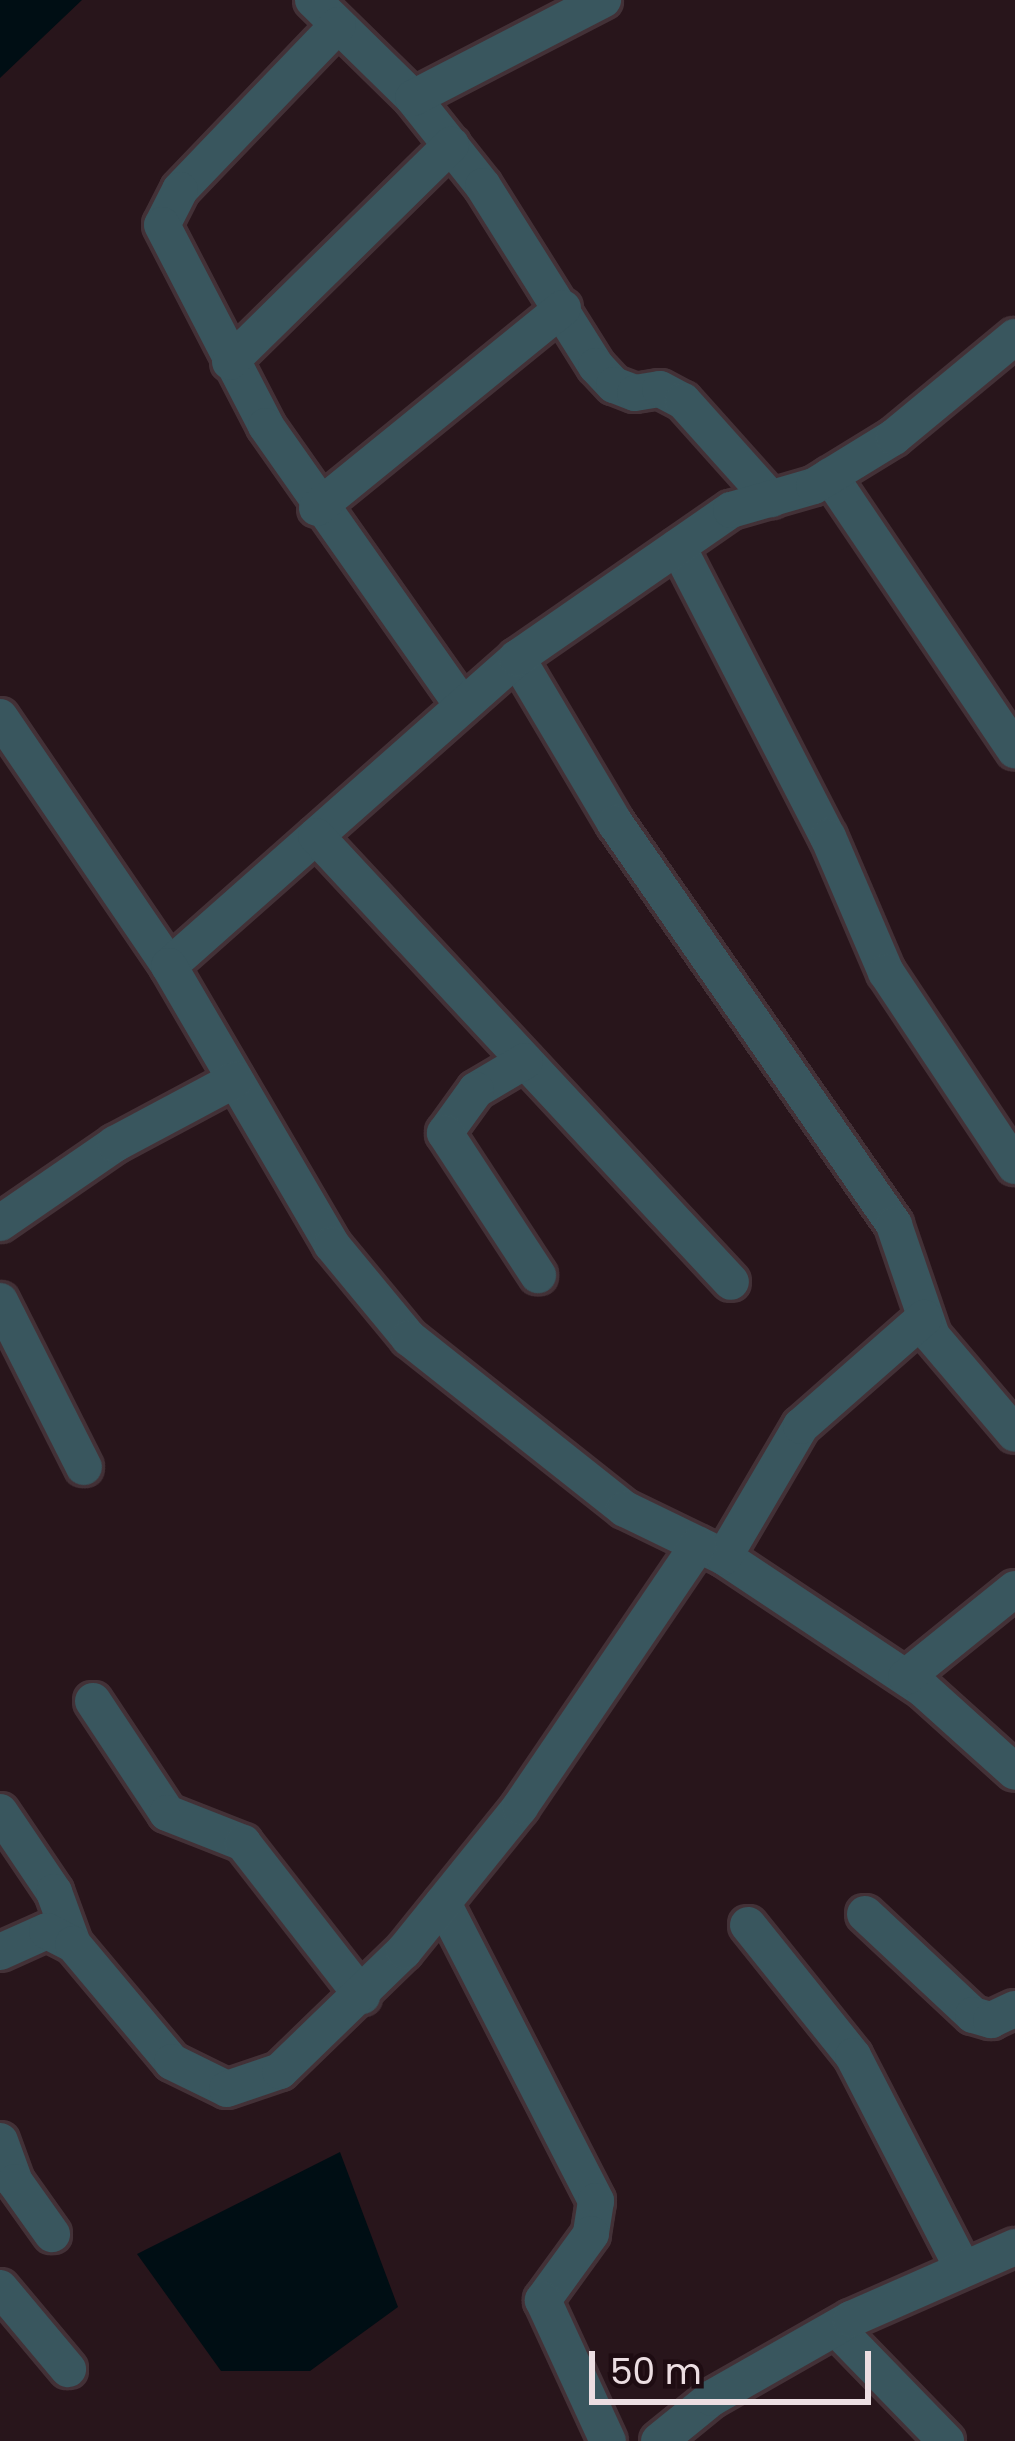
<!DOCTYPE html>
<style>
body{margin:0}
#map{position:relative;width:1015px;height:2441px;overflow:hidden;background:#28151b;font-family:Poppins,sans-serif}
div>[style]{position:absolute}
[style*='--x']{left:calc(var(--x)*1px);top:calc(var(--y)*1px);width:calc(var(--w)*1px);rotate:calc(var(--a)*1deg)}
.water>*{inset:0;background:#000e14}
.roads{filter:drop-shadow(3px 0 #433137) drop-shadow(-3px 0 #433137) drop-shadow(0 3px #433137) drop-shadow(0 -3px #433137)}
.minor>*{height:36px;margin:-18px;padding:0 18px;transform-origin:18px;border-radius:18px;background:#39565e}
span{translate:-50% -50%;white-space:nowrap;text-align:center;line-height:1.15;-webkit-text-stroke:9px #1e0c12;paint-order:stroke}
.scale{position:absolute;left:589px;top:2351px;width:282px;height:54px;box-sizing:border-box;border:6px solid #ecdee2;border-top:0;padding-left:15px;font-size:36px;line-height:42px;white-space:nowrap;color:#ecdee2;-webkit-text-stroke:9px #1e0c12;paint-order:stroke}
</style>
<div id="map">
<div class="water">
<div style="clip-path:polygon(0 0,82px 0,0 78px)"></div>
<div style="clip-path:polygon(340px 2152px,398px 2307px,310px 2371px,221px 2371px,137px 2254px)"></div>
</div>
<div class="roads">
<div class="minor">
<div style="--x:313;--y:0;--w:140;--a:44.4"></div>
<div style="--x:413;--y:98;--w:112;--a:51.5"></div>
<div style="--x:483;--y:186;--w:213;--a:57.9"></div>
<div style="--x:596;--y:366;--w:26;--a:47"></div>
<div style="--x:614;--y:385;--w:22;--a:21"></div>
<div style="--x:635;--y:393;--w:25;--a:-9"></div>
<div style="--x:660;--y:389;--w:26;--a:28"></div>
<div style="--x:683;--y:401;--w:132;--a:48.1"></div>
<div style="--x:338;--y:25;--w:228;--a:133.8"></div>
<div style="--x:180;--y:190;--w:39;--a:117"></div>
<div style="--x:162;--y:225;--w:226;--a:62.6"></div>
<div style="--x:266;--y:426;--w:336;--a:54.9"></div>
<div style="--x:413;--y:98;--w:214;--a:-27.3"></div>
<div style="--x:230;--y:362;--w:310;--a:-44.5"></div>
<div style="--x:830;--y:476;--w:331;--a:56"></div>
<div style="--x:317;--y:508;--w:317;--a:-39.1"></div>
<div style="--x:678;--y:547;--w:326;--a:62.7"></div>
<div style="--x:828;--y:837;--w:147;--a:66.8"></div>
<div style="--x:886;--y:972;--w:233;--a:56.4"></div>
<div style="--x:517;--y:658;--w:192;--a:59.3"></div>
<div style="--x:615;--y:823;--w:489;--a:55.2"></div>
<div style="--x:894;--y:1225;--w:117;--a:71.1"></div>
<div style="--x:932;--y:1336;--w:128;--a:49.7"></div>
<div style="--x:0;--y:717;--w:301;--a:55.8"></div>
<div style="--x:169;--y:966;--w:465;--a:-41.5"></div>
<div style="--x:517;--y:658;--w:260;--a:-34.7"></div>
<div style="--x:731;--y:510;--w:86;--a:-16.1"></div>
<div style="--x:814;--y:486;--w:94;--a:-31.5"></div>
<div style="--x:894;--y:437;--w:157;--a:-39.6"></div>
<div style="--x:316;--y:836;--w:609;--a:47.06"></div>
<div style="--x:169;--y:966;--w:323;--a:59.7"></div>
<div style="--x:332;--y:1245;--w:121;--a:50.4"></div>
<div style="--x:409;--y:1338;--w:275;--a:38.4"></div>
<div style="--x:625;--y:1509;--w:110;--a:25.9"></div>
<div style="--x:724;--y:1557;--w:240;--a:33.6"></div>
<div style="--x:924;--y:1690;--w:122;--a:42"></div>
<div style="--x:525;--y:1061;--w:57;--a:149.4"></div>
<div style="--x:476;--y:1090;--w:53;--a:125.8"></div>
<div style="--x:445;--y:1133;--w:170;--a:56.8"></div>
<div style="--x:0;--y:1223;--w:140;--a:-34.5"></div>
<div style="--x:115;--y:1144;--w:136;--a:-28.1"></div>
<div style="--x:0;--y:1301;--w:186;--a:63.2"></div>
<div style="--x:724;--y:1557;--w:152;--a:-59.6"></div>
<div style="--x:801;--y:1426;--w:164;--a:-41.3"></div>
<div style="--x:906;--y:1677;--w:140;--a:-38.9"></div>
<div style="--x:93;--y:1701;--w:134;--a:56.5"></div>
<div style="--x:167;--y:1813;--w:82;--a:21.5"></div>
<div style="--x:243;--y:1843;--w:194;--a:52.1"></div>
<div style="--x:0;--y:1812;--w:97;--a:56"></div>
<div style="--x:54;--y:1892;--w:55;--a:69.9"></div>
<div style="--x:443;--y:1903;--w:335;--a:62.8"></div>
<div style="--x:596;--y:2201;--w:33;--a:99"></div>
<div style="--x:591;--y:2234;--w:82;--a:126"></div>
<div style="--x:543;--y:2300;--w:155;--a:65.3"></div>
<div style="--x:865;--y:1914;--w:148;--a:43.1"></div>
<div style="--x:973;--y:2015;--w:19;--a:16"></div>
<div style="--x:991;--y:2020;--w:26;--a:-25"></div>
<div style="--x:748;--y:1925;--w:168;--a:51.3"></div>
<div style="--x:853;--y:2056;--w:237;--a:62.7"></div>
<div style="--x:0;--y:1952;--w:51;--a:-24.1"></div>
<div style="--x:47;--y:1931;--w:29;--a:27"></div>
<div style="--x:73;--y:1944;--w:154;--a:50"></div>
<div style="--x:172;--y:2062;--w:61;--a:26.1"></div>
<div style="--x:227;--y:2089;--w:56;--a:-18.8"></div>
<div style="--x:280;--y:2071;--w:173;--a:-44.1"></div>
<div style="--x:404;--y:1951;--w:185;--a:-51.1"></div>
<div style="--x:520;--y:1807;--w:317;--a:-55.8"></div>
<div style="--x:0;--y:2141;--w:44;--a:69.9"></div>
<div style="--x:15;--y:2182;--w:64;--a:54.6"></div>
<div style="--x:0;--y:2288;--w:106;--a:50"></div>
<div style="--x:836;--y:2328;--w:158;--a:45.8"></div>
<div style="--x:659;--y:2441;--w:68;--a:-39.1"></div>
<div style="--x:712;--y:2398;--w:160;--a:-29.6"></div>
<div style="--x:851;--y:2319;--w:179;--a:-23.7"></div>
</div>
</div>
<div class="scale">50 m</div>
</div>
